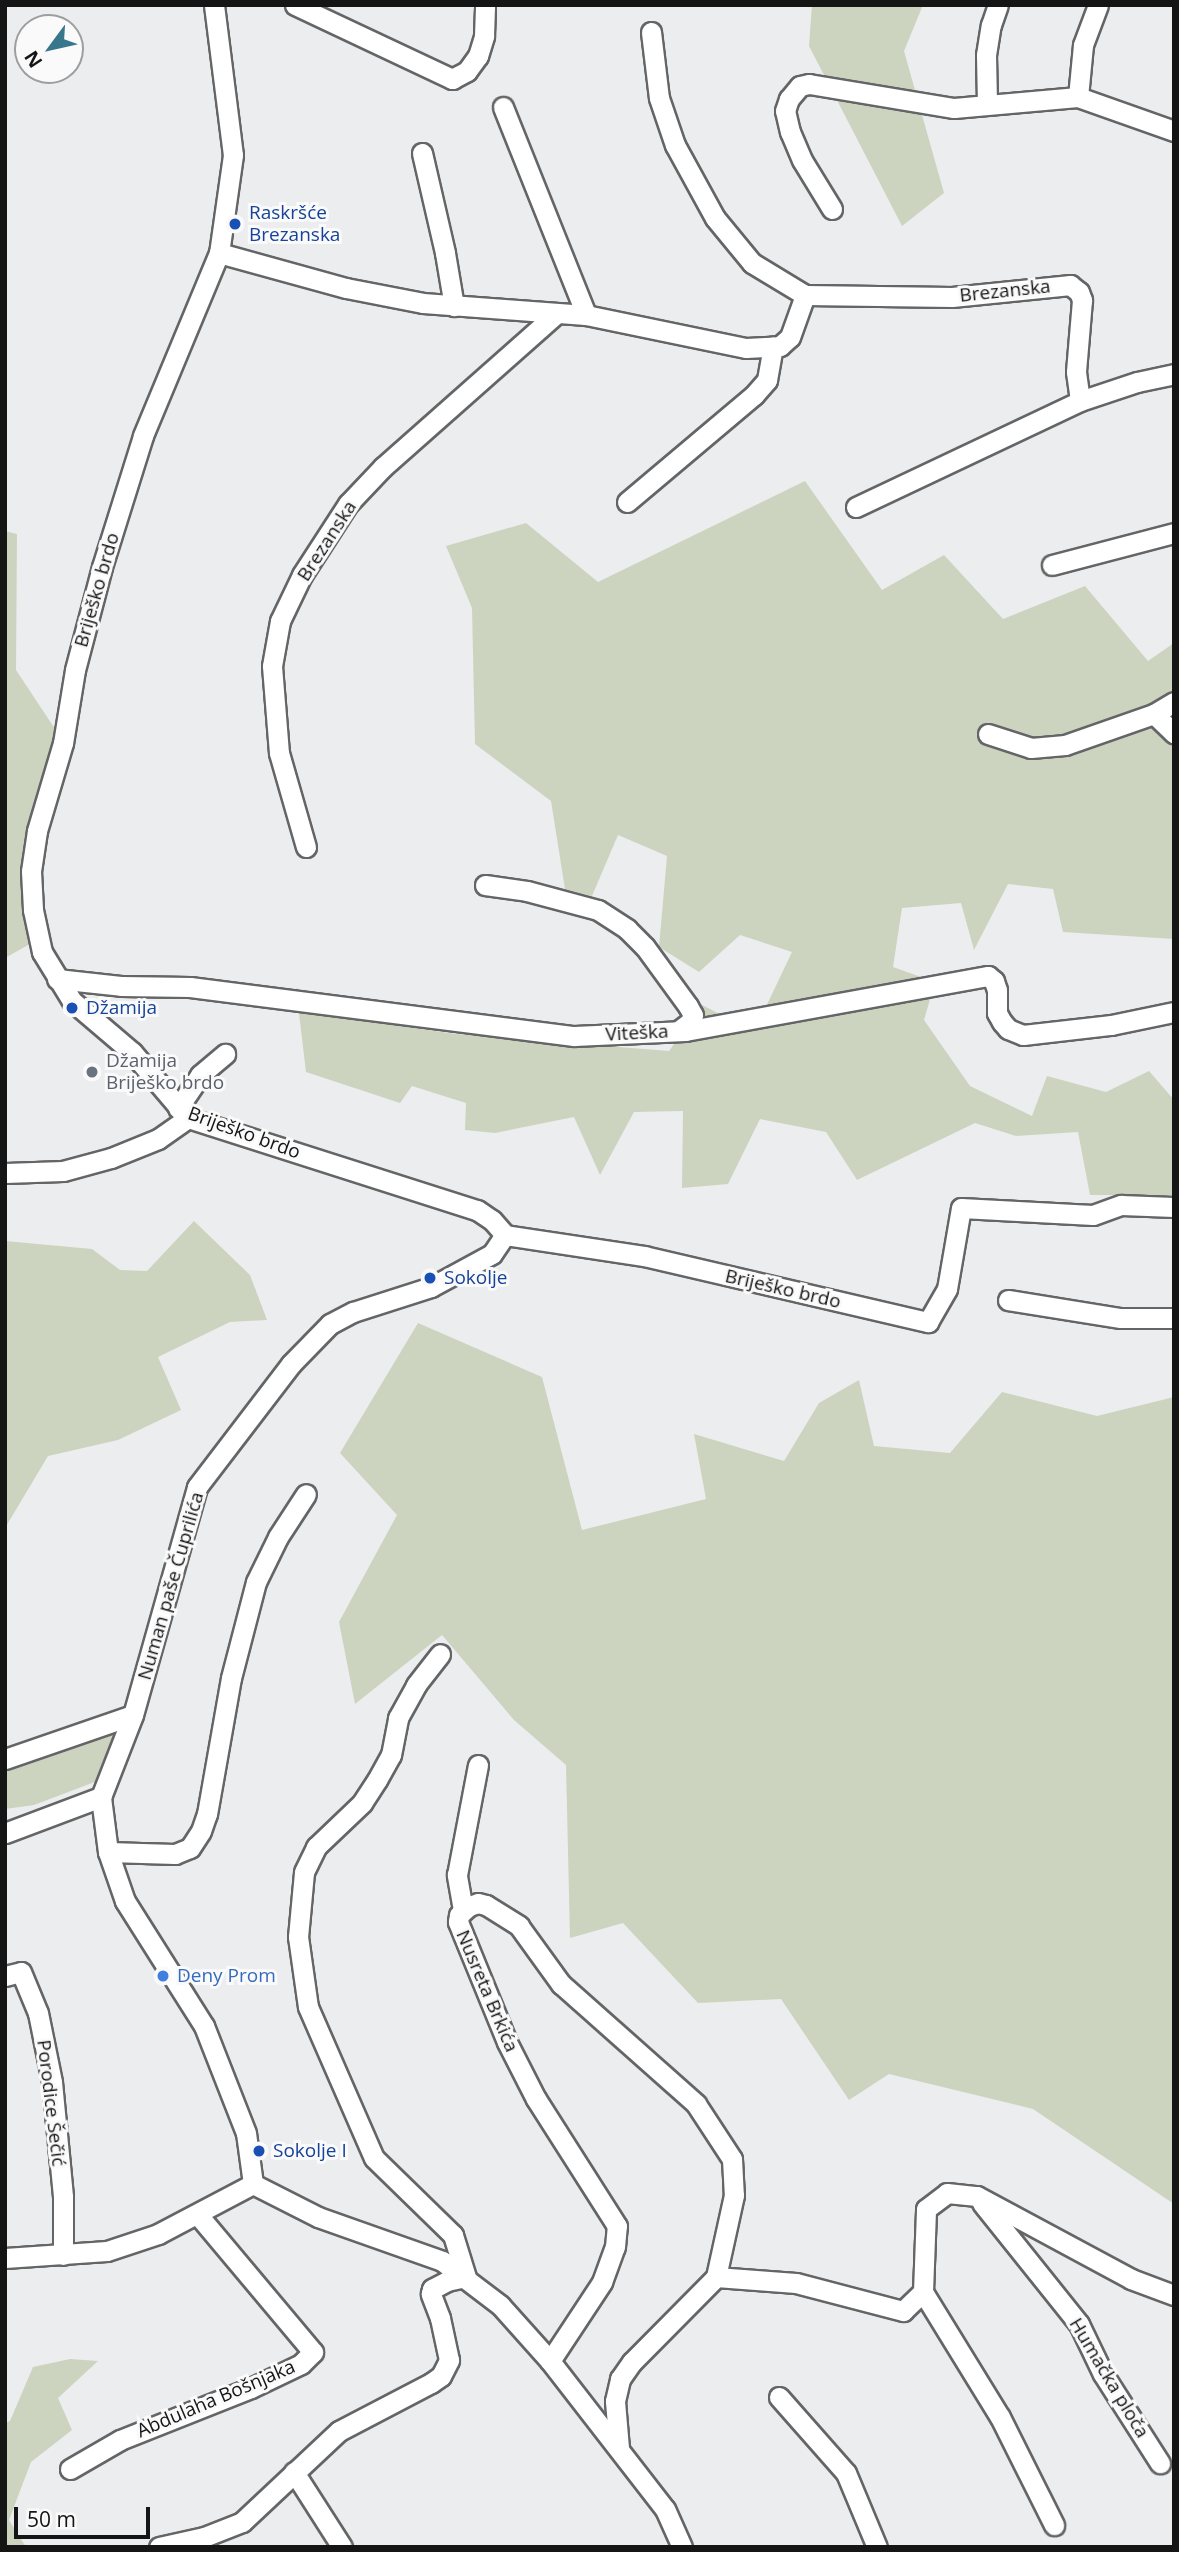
<!DOCTYPE html>
<meta charset="utf-8">
<style>
body{margin:0}
#map{position:relative;width:1179px;height:2552px;overflow:hidden;background:#ecedee;font-family:"Open Sans",sans-serif}
div>[style]{position:absolute}
[style*='--x']{left:calc(var(--x)*1px);top:calc(var(--y)*1px);width:calc(var(--w)*1px);rotate:calc(var(--a)*1deg)}
.green>*{inset:0;background:#ccd4c0}
.roads{filter:drop-shadow(2px 0 #646566) drop-shadow(-2px 0 #646566) drop-shadow(0 2px #646566) drop-shadow(0 -2px #646566)}
.minor>*{height:19px;margin:-9.5px;padding:0 9.5px;transform-origin:9.5px;border-radius:9.5px;background:#fff}
.dots>*{width:19px;height:19px;translate:-50% -50%;box-sizing:border-box;border:4px solid #fafafb;border-radius:50%}
span{translate:-50% -50%;white-space:nowrap;text-align:center;line-height:1.15;-webkit-text-stroke:6px #fafafb;paint-order:stroke}
.transit-label{font-size:19px;color:#164399}
.left{translate:0 -50%;text-align:left}
.street-label{font-size:19px;color:#151515}
.worship-label{font-size:19px;color:#5b616d}
.shop-label{font-size:19px;color:#366cbe}
.frame{position:absolute;inset:0;border:7px solid #151515;pointer-events:none}
.north{position:absolute;left:14px;top:14px;width:70px;height:70px;box-sizing:border-box;background:#fafafb;border:2px solid #9e9e9f;border-radius:50%;rotate:237deg;font-size:19px;font-weight:700;line-height:28px;text-align:center;color:#151515}
.north::after{content:'';display:block;margin:auto;width:24px;height:32px;background:#37768b;clip-path:polygon(50% 0,100% 100%,50% 72%,0 100%)}
.scale{position:absolute;left:14px;top:2507px;width:136px;height:32px;box-sizing:border-box;border:4px solid #151515;border-top:0;padding-left:9px;font-size:21px;line-height:24px;white-space:nowrap;color:#151515;-webkit-text-stroke:5px #fafafb;paint-order:stroke}
</style>
<div id="map">
<div class="green">
<div style="clip-path:polygon(812px 5px,923px 5px,904px 51px,944px 193px,902px 226px,809px 46px)"></div>
<div style="clip-path:polygon(805px 481px,882px 590px,944px 555px,1003px 619px,1085px 586px,1148px 661px,1174px 643px,1174px 939px,1063px 932px,1053px 889px,1008px 884px,974px 950px,961px 903px,902px 908px,893px 967px,935px 982px,924px 1020px,970px 1086px,1032px 1116px,1047px 1076px,1106px 1092px,1149px 1071px,1174px 1100px,1174px 1195px,1090px 1195px,1078px 1132px,1016px 1136px,975px 1123px,857px 1180px,826px 1132px,760px 1119px,728px 1184px,682px 1188px,683px 1111px,634px 1112px,600px 1175px,574px 1117px,495px 1133px,465px 1130px,466px 1103px,412px 1086px,400px 1103px,306px 1072px,296px 988px,343px 1018px,456px 1034px,669px 1051px,702px 1005px,742px 1025px,763px 1013px,792px 952px,740px 935px,699px 972px,659px 947px,667px 856px,618px 835px,592px 896px,565px 889px,551px 801px,475px 744px,472px 608px,446px 546px,526px 523px,598px 582px)"></div>
<div style="clip-path:polygon(5px 531px,17px 534px,16px 670px,63px 741px,34px 833px,30px 944px,5px 958px)"></div>
<div style="clip-path:polygon(194px 1221px,250px 1275px,267px 1320px,230px 1322px,158px 1357px,181px 1410px,118px 1440px,48px 1456px,5px 1528px,5px 1241px,92px 1249px,120px 1270px,147px 1271px)"></div>
<div style="clip-path:polygon(418px 1323px,542px 1377px,582px 1530px,706px 1499px,694px 1434px,784px 1461px,819px 1403px,859px 1380px,874px 1446px,950px 1453px,1002px 1392px,1097px 1416px,1174px 1397px,1174px 2204px,1033px 2109px,889px 2074px,849px 2100px,781px 1999px,698px 2003px,623px 1923px,570px 1938px,566px 1765px,514px 1720px,442px 1635px,355px 1704px,339px 1622px,397px 1515px,340px 1453px)"></div>
<div style="clip-path:polygon(124px 1715px,100px 1780px,34px 1805px,5px 1809px,5px 1750px)"></div>
<div style="clip-path:polygon(70px 2359px,98px 2361px,58px 2398px,72px 2430px,31px 2462px,9px 2520px,26px 2547px,5px 2547px,5px 2423px,10px 2421px,33px 2367px)"></div>
</div>
<div class="roads">
<div class="minor">
<div style="--x:214;--y:5;--w:151;--a:82.8"></div>
<div style="--x:233;--y:155;--w:99;--a:98.1"></div>
<div style="--x:219;--y:253;--w:198;--a:112.6"></div>
<div style="--x:143;--y:436;--w:137;--a:107.4"></div>
<div style="--x:102;--y:567;--w:106;--a:104.7"></div>
<div style="--x:75;--y:670;--w:74;--a:99.3"></div>
<div style="--x:63;--y:743;--w:92;--a:106.5"></div>
<div style="--x:37;--y:831;--w:40;--a:98.5"></div>
<div style="--x:31;--y:871;--w:39;--a:87"></div>
<div style="--x:33;--y:910;--w:43;--a:77.9"></div>
<div style="--x:42;--y:952;--w:57;--a:58.5"></div>
<div style="--x:72;--y:1001;--w:79;--a:40.4"></div>
<div style="--x:132;--y:1052;--w:87;--a:49.7"></div>
<div style="--x:188;--y:1118;--w:303;--a:17.7"></div>
<div style="--x:477;--y:1210;--w:18;--a:34"></div>
<div style="--x:492;--y:1220;--w:20;--a:49"></div>
<div style="--x:505;--y:1235;--w:141;--a:8.6"></div>
<div style="--x:644;--y:1256;--w:292;--a:13.1"></div>
<div style="--x:928;--y:1322;--w:38;--a:-60"></div>
<div style="--x:947;--y:1289;--w:82;--a:-80.2"></div>
<div style="--x:961;--y:1208;--w:132;--a:3"></div>
<div style="--x:1093;--y:1215;--w:30;--a:-20"></div>
<div style="--x:1121;--y:1205;--w:53;--a:2.2"></div>
<div style="--x:295;--y:5;--w:174;--a:25.2"></div>
<div style="--x:452;--y:79;--w:17;--a:-28"></div>
<div style="--x:467;--y:71;--w:19;--a:-54"></div>
<div style="--x:478;--y:56;--w:21;--a:-73"></div>
<div style="--x:484;--y:36;--w:31;--a:-88"></div>
<div style="--x:1098;--y:5;--w:43;--a:110.6"></div>
<div style="--x:1083;--y:45;--w:52;--a:95.5"></div>
<div style="--x:1078;--y:97;--w:102;--a:19.5"></div>
<div style="--x:651;--y:32;--w:66;--a:83.1"></div>
<div style="--x:659;--y:98;--w:50;--a:71.2"></div>
<div style="--x:675;--y:145;--w:83;--a:61.3"></div>
<div style="--x:715;--y:218;--w:58;--a:50.6"></div>
<div style="--x:752;--y:263;--w:62;--a:31.1"></div>
<div style="--x:805;--y:295;--w:147;--a:0.8"></div>
<div style="--x:952;--y:297;--w:119;--a:-5.8"></div>
<div style="--x:1070;--y:285;--w:11;--a:38"></div>
<div style="--x:1079;--y:292;--w:9;--a:69"></div>
<div style="--x:1082;--y:300;--w:72;--a:94.8"></div>
<div style="--x:1076;--y:372;--w:29;--a:82"></div>
<div style="--x:987;--y:103;--w:48;--a:-91.2"></div>
<div style="--x:986;--y:55;--w:30;--a:-81"></div>
<div style="--x:991;--y:25;--w:21;--a:-71"></div>
<div style="--x:503;--y:107;--w:224;--a:68.2"></div>
<div style="--x:422;--y:153;--w:103;--a:77"></div>
<div style="--x:445;--y:253;--w:54;--a:80.4"></div>
<div style="--x:832;--y:209;--w:57;--a:-121.5"></div>
<div style="--x:802;--y:160;--w:30;--a:-113"></div>
<div style="--x:790;--y:132;--w:22;--a:-103"></div>
<div style="--x:785;--y:111;--w:13;--a:-72"></div>
<div style="--x:789;--y:99;--w:17;--a:-50"></div>
<div style="--x:800;--y:86;--w:9;--a:-13"></div>
<div style="--x:809;--y:84;--w:147;--a:9.4"></div>
<div style="--x:954;--y:108;--w:124;--a:-5.1"></div>
<div style="--x:219;--y:253;--w:132;--a:15.4"></div>
<div style="--x:346;--y:288;--w:78;--a:11"></div>
<div style="--x:423;--y:303;--w:163;--a:4.2"></div>
<div style="--x:586;--y:315;--w:163;--a:11.7"></div>
<div style="--x:746;--y:348;--w:34;--a:-3"></div>
<div style="--x:780;--y:346;--w:13;--a:-42"></div>
<div style="--x:790;--y:337;--w:45;--a:-70.3"></div>
<div style="--x:627;--y:502;--w:166;--a:-40.1"></div>
<div style="--x:754;--y:395;--w:20;--a:-49"></div>
<div style="--x:767;--y:380;--w:34;--a:-80"></div>
<div style="--x:856;--y:507;--w:248;--a:-25.3"></div>
<div style="--x:1080;--y:401;--w:60;--a:-18.4"></div>
<div style="--x:1137;--y:382;--w:38;--a:-12"></div>
<div style="--x:1052;--y:565;--w:126;--a:-14.7"></div>
<div style="--x:1154;--y:714;--w:28;--a:44"></div>
<div style="--x:988;--y:734;--w:45;--a:18"></div>
<div style="--x:1031;--y:748;--w:34;--a:-5"></div>
<div style="--x:1065;--y:745;--w:94;--a:-19.2"></div>
<div style="--x:1154;--y:714;--w:23;--a:-31"></div>
<div style="--x:306;--y:847;--w:98;--a:-106"></div>
<div style="--x:279;--y:753;--w:87;--a:-94.6"></div>
<div style="--x:272;--y:666;--w:46;--a:-79.9"></div>
<div style="--x:280;--y:621;--w:51;--a:-64.4"></div>
<div style="--x:302;--y:575;--w:85;--a:-57.1"></div>
<div style="--x:348;--y:504;--w:51;--a:-46.6"></div>
<div style="--x:383;--y:467;--w:231;--a:-41.5"></div>
<div style="--x:485;--y:885;--w:42;--a:8.1"></div>
<div style="--x:527;--y:891;--w:73;--a:15"></div>
<div style="--x:598;--y:910;--w:35;--a:33"></div>
<div style="--x:627;--y:929;--w:25;--a:45"></div>
<div style="--x:645;--y:947;--w:73;--a:53.9"></div>
<div style="--x:688;--y:1006;--w:10;--a:61"></div>
<div style="--x:693;--y:1015;--w:8;--a:113"></div>
<div style="--x:690;--y:1022;--w:15;--a:143"></div>
<div style="--x:57;--y:979;--w:64;--a:6.2"></div>
<div style="--x:121;--y:986;--w:69;--a:0.8"></div>
<div style="--x:190;--y:987;--w:387;--a:7.3"></div>
<div style="--x:574;--y:1036;--w:111;--a:-2.6"></div>
<div style="--x:685;--y:1031;--w:308;--a:-10.3"></div>
<div style="--x:988;--y:976;--w:8;--a:40"></div>
<div style="--x:994;--y:981;--w:9;--a:72"></div>
<div style="--x:997;--y:990;--w:23;--a:90"></div>
<div style="--x:997;--y:1013;--w:10;--a:61"></div>
<div style="--x:1002;--y:1022;--w:9;--a:49"></div>
<div style="--x:1008;--y:1029;--w:16;--a:22"></div>
<div style="--x:1023;--y:1035;--w:89;--a:-6.5"></div>
<div style="--x:1111;--y:1025;--w:64;--a:-11.7"></div>
<div style="--x:178;--y:1108;--w:40;--a:-56"></div>
<div style="--x:200;--y:1075;--w:33;--a:-40"></div>
<div style="--x:5;--y:1173;--w:58;--a:-2"></div>
<div style="--x:63;--y:1171;--w:50;--a:-15.2"></div>
<div style="--x:111;--y:1158;--w:51;--a:-22"></div>
<div style="--x:158;--y:1139;--w:37;--a:-35"></div>
<div style="--x:1008;--y:1300;--w:114;--a:9.1"></div>
<div style="--x:1121;--y:1318;--w:53;--a:0"></div>
<div style="--x:5;--y:1759;--w:135;--a:-19"></div>
<div style="--x:5;--y:1833;--w:103;--a:-20.6"></div>
<div style="--x:108;--y:1852;--w:67;--a:1.7"></div>
<div style="--x:175;--y:1854;--w:16;--a:-22"></div>
<div style="--x:190;--y:1848;--w:20;--a:-57"></div>
<div style="--x:201;--y:1831;--w:18;--a:-71"></div>
<div style="--x:207;--y:1814;--w:138;--a:-80"></div>
<div style="--x:231;--y:1678;--w:99;--a:-75.4"></div>
<div style="--x:256;--y:1582;--w:50;--a:-63.9"></div>
<div style="--x:278;--y:1537;--w:51;--a:-56.9"></div>
<div style="--x:463;--y:1910;--w:36;--a:-100"></div>
<div style="--x:457;--y:1875;--w:112;--a:-79.2"></div>
<div style="--x:5;--y:1976;--w:16;--a:-14"></div>
<div style="--x:21;--y:1972;--w:44;--a:67.5"></div>
<div style="--x:38;--y:2013;--w:70;--a:78.5"></div>
<div style="--x:52;--y:2082;--w:116;--a:84.5"></div>
<div style="--x:63;--y:2197;--w:58;--a:90"></div>
<div style="--x:253;--y:2184;--w:51;--a:-97.8"></div>
<div style="--x:246;--y:2133;--w:115;--a:-111.4"></div>
<div style="--x:204;--y:2026;--w:148;--a:-122.3"></div>
<div style="--x:125;--y:1901;--w:52;--a:-109.1"></div>
<div style="--x:108;--y:1852;--w:55;--a:-97.3"></div>
<div style="--x:101;--y:1797;--w:88;--a:-68.7"></div>
<div style="--x:133;--y:1715;--w:237;--a:-74.3"></div>
<div style="--x:197;--y:1487;--w:155;--a:-52.6"></div>
<div style="--x:291;--y:1364;--w:56;--a:-45.7"></div>
<div style="--x:330;--y:1324;--w:26;--a:-28"></div>
<div style="--x:353;--y:1312;--w:82;--a:-17.8"></div>
<div style="--x:431;--y:1287;--w:69;--a:-28.4"></div>
<div style="--x:492;--y:1254;--w:23;--a:-56"></div>
<div style="--x:253;--y:2184;--w:73;--a:26.9"></div>
<div style="--x:318;--y:2217;--w:132;--a:19.5"></div>
<div style="--x:442;--y:2261;--w:73;--a:37.2"></div>
<div style="--x:500;--y:2305;--w:75;--a:48.2"></div>
<div style="--x:550;--y:2361;--w:187;--a:52.2"></div>
<div style="--x:665;--y:2509;--w:42;--a:65.9"></div>
<div style="--x:982;--y:2203;--w:155;--a:51.3"></div>
<div style="--x:1079;--y:2324;--w:55;--a:64.4"></div>
<div style="--x:1103;--y:2374;--w:106;--a:57.4"></div>
<div style="--x:5;--y:2258;--w:102;--a:-3.9"></div>
<div style="--x:107;--y:2251;--w:54;--a:-18.4"></div>
<div style="--x:158;--y:2234;--w:107;--a:-27.8"></div>
<div style="--x:923;--y:2292;--w:147;--a:58.4"></div>
<div style="--x:1000;--y:2417;--w:121;--a:63.4"></div>
<div style="--x:550;--y:2361;--w:95;--a:-56.6"></div>
<div style="--x:602;--y:2282;--w:37;--a:-70"></div>
<div style="--x:615;--y:2247;--w:21;--a:-85"></div>
<div style="--x:617;--y:2226;--w:151;--a:-122.5"></div>
<div style="--x:536;--y:2099;--w:64;--a:-117"></div>
<div style="--x:507;--y:2042;--w:130;--a:-112.2"></div>
<div style="--x:458;--y:1922;--w:7;--a:-82"></div>
<div style="--x:459;--y:1915;--w:13;--a:-42"></div>
<div style="--x:469;--y:1906;--w:9;--a:-18"></div>
<div style="--x:478;--y:1903;--w:8;--a:14"></div>
<div style="--x:486;--y:1905;--w:39;--a:32"></div>
<div style="--x:519;--y:1926;--w:72;--a:54.1"></div>
<div style="--x:561;--y:1984;--w:181;--a:41.6"></div>
<div style="--x:696;--y:2104;--w:66;--a:56.8"></div>
<div style="--x:732;--y:2159;--w:36;--a:87"></div>
<div style="--x:734;--y:2195;--w:84;--a:102.4"></div>
<div style="--x:779;--y:2397;--w:101;--a:48.6"></div>
<div style="--x:846;--y:2473;--w:80;--a:67.3"></div>
<div style="--x:619;--y:2448;--w:47;--a:-94.9"></div>
<div style="--x:615;--y:2401;--w:23;--a:-77"></div>
<div style="--x:620;--y:2379;--w:21;--a:-55"></div>
<div style="--x:632;--y:2362;--w:120;--a:-45.3"></div>
<div style="--x:716;--y:2277;--w:80;--a:4.3"></div>
<div style="--x:796;--y:2283;--w:111;--a:14.7"></div>
<div style="--x:903;--y:2311;--w:28;--a:-44"></div>
<div style="--x:923;--y:2292;--w:83;--a:-87.9"></div>
<div style="--x:926;--y:2209;--w:26;--a:-37"></div>
<div style="--x:947;--y:2193;--w:30;--a:6"></div>
<div style="--x:977;--y:2196;--w:175;--a:28.3"></div>
<div style="--x:1131;--y:2279;--w:46;--a:20.4"></div>
<div style="--x:70;--y:2469;--w:58;--a:-30.1"></div>
<div style="--x:120;--y:2440;--w:141;--a:-21.7"></div>
<div style="--x:251;--y:2388;--w:55;--a:-25.6"></div>
<div style="--x:301;--y:2364;--w:17;--a:-45"></div>
<div style="--x:313;--y:2352;--w:179;--a:-130"></div>
<div style="--x:294;--y:2472;--w:89;--a:57.4"></div>
<div style="--x:159;--y:2547;--w:46;--a:-12.5"></div>
<div style="--x:204;--y:2537;--w:41;--a:-21.5"></div>
<div style="--x:242;--y:2522;--w:133;--a:-43.2"></div>
<div style="--x:339;--y:2431;--w:104;--a:-27.6"></div>
<div style="--x:431;--y:2383;--w:12;--a:-35"></div>
<div style="--x:441;--y:2376;--w:18;--a:-63"></div>
<div style="--x:449;--y:2360;--w:43;--a:-102.1"></div>
<div style="--x:440;--y:2318;--w:26;--a:-111"></div>
<div style="--x:431;--y:2294;--w:5;--a:-79"></div>
<div style="--x:432;--y:2289;--w:17;--a:-28"></div>
<div style="--x:447;--y:2281;--w:19;--a:-12"></div>
<div style="--x:466;--y:2277;--w:44;--a:-107.2"></div>
<div style="--x:453;--y:2235;--w:110;--a:-135.7"></div>
<div style="--x:374;--y:2158;--w:165;--a:-113.6"></div>
<div style="--x:308;--y:2007;--w:71;--a:-98.1"></div>
<div style="--x:298;--y:1937;--w:65;--a:-84.7"></div>
<div style="--x:304;--y:1872;--w:28;--a:-64"></div>
<div style="--x:316;--y:1847;--w:64;--a:-43.7"></div>
<div style="--x:362;--y:1803;--w:27;--a:-57"></div>
<div style="--x:377;--y:1780;--w:29;--a:-61"></div>
<div style="--x:391;--y:1755;--w:38;--a:-79"></div>
<div style="--x:398;--y:1718;--w:38;--a:-61"></div>
<div style="--x:416;--y:1685;--w:39;--a:-52"></div>
</div>
</div>
<div class="dots">
<div style="left:235px;top:224px;background:#1a4fb4"></div>
<div style="left:72px;top:1008px;background:#1a4fb4"></div>
<div style="left:92px;top:1072px;background:#6b7280"></div>
<div style="left:430px;top:1278px;background:#1a4fb4"></div>
<div style="left:163px;top:1976px;background:#3f7fe0"></div>
<div style="left:259px;top:2151px;background:#1a4fb4"></div>
</div>
<div class="transit-label">
<span class="left" style="left:249px;top:224px">Raskršće<br>Brezanska</span>
<span class="left" style="left:86px;top:1008px">Džamija</span>
<span class="left" style="left:444px;top:1278px">Sokolje</span>
<span class="left" style="left:273px;top:2151px">Sokolje I</span>
</div>
<div class="street-label">
<span style="left:1005px;top:291px;rotate:-6deg">Brezanska</span>
<span style="left:327px;top:541px;rotate:-57deg">Brezanska</span>
<span style="left:97px;top:590px;rotate:-74deg">Briješko brdo</span>
<span style="left:637px;top:1033px;rotate:-3deg">Viteška</span>
<span style="left:244px;top:1133px;rotate:20deg">Briješko brdo</span>
<span style="left:783px;top:1289px;rotate:13deg">Briješko brdo</span>
<span style="left:171px;top:1586px;rotate:-74deg">Numan paše Čuprilića</span>
<span style="left:487px;top:1991px;rotate:67deg">Nusreta Brkića</span>
<span style="left:51px;top:2103px;rotate:83deg">Porodice Šečić</span>
<span style="left:1109px;top:2378px;rotate:59deg">Humačka ploča</span>
<span style="left:216px;top:2399px;rotate:-23deg">Abdulaha Bošnjaka</span>
</div>
<div class="worship-label">
<span class="left" style="left:106px;top:1072px">Džamija<br>Briješko brdo</span>
</div>
<div class="shop-label">
<span class="left" style="left:177px;top:1976px">Deny Prom</span>
</div>
<div class="frame"></div>
<div class="north">N</div>
<div class="scale">50 m</div>
</div>
